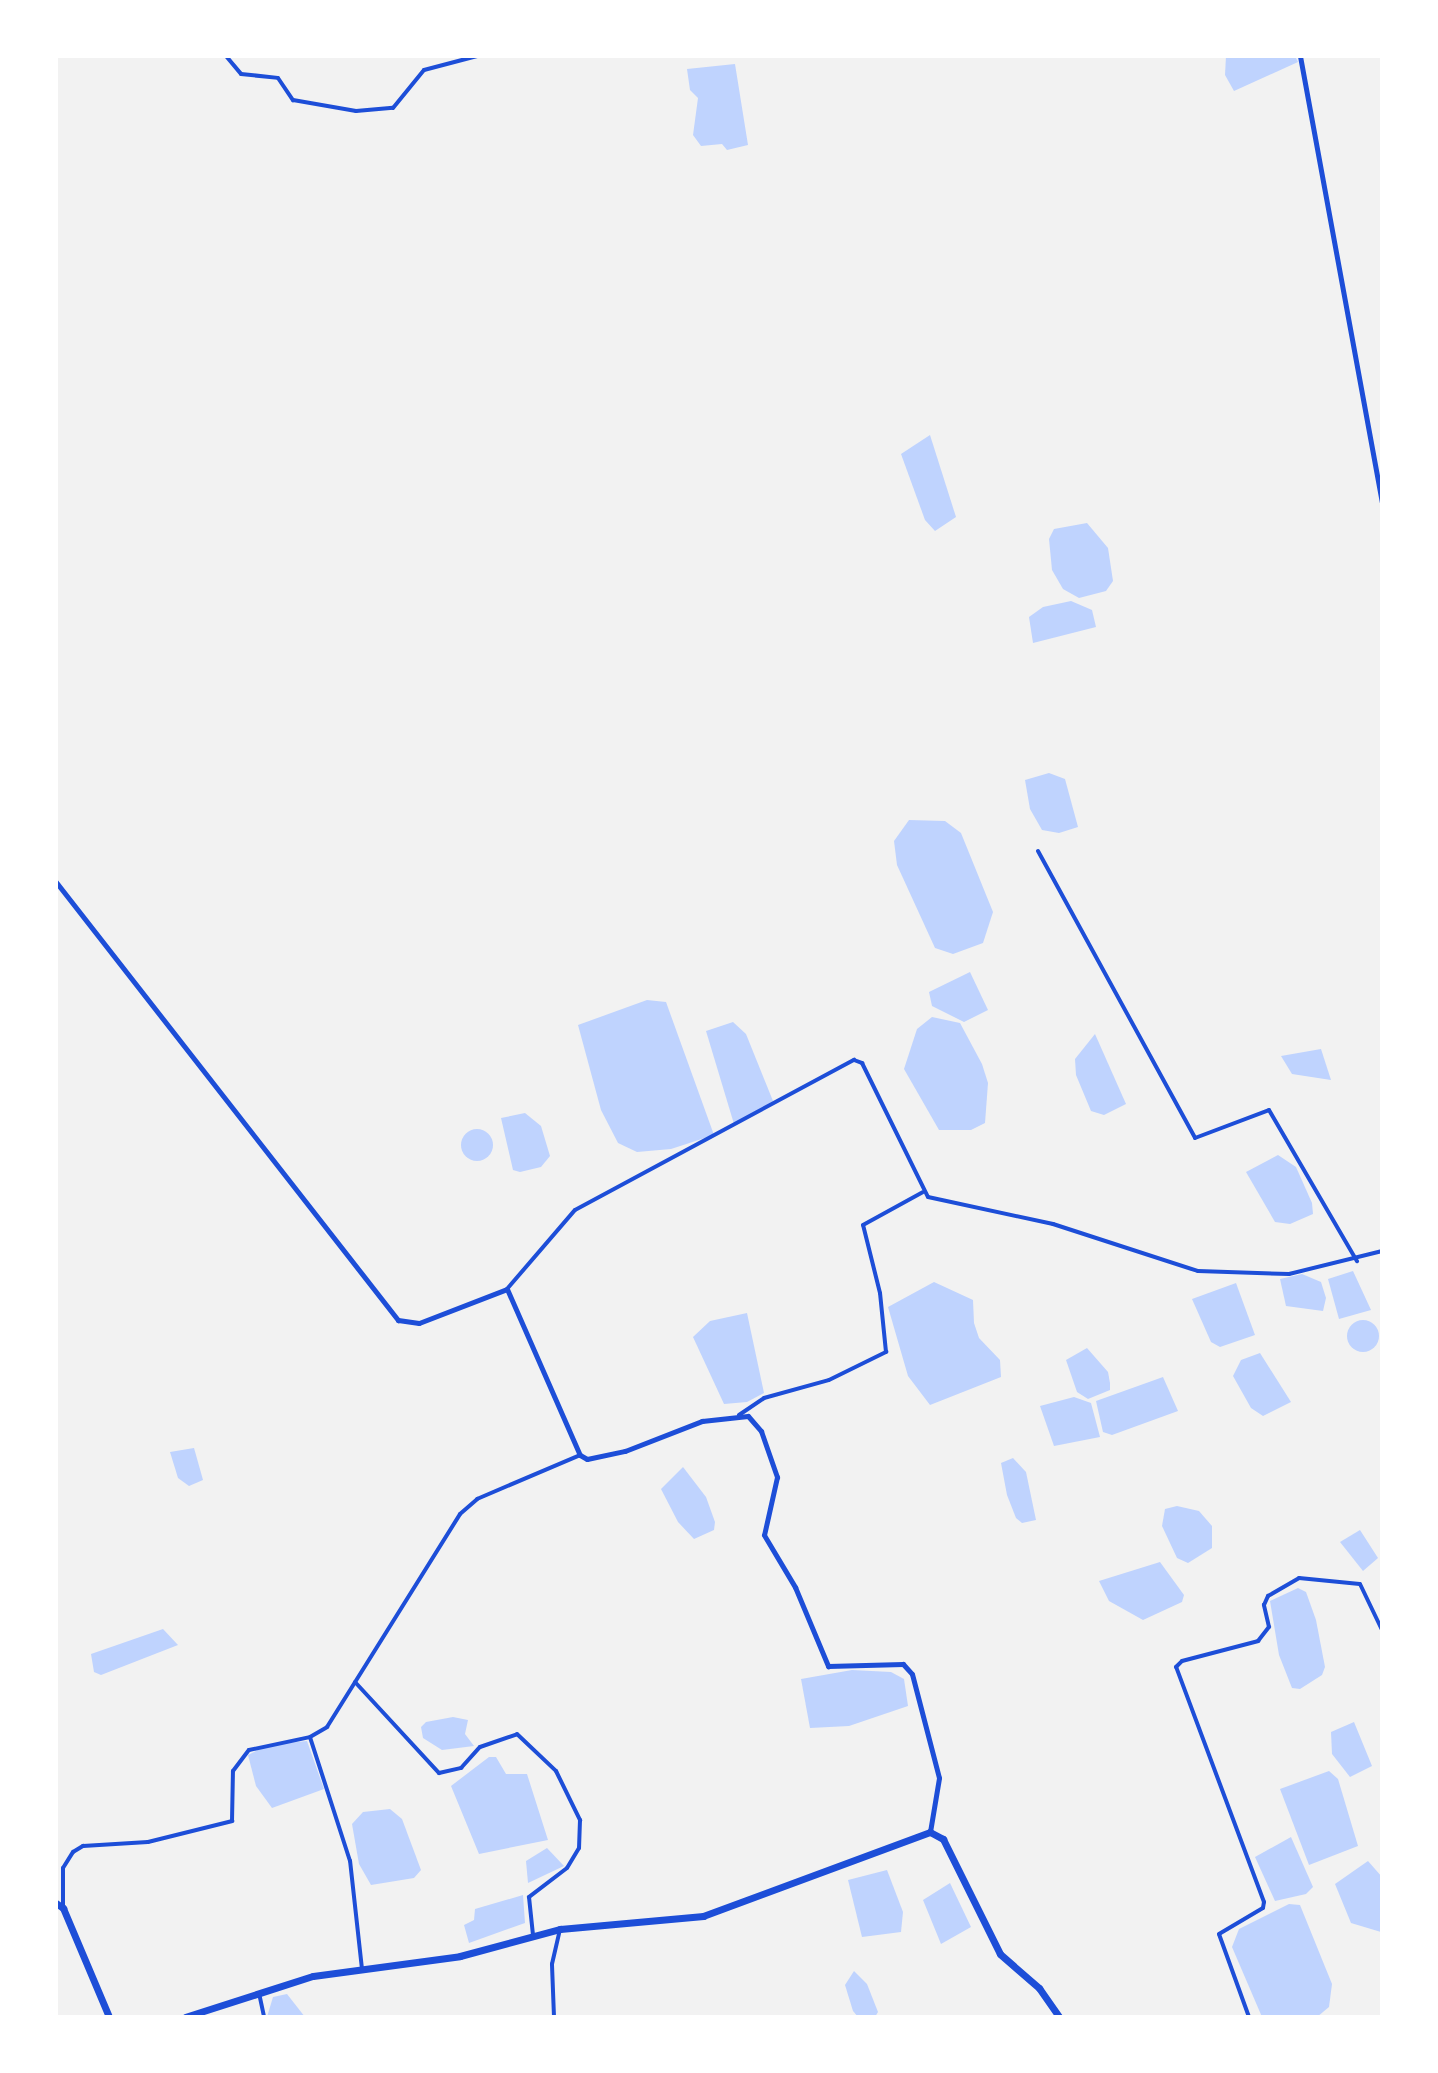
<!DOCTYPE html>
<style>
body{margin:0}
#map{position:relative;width:1438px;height:2073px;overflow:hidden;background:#f2f2f2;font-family:"Roboto Serif",serif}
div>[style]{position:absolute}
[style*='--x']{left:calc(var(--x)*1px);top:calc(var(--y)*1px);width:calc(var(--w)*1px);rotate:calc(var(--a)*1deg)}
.water>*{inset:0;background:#bfd3fe}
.round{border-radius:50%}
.minor>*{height:4px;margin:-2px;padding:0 2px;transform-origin:2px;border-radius:2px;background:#1d4ed8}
.tertiary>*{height:5px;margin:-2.5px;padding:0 2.5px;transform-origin:2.5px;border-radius:2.5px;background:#1d4ed8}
.trunk>*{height:7px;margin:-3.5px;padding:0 3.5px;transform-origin:3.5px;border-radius:3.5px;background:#1d4ed8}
span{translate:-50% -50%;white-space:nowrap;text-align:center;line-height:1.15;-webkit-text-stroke:6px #fff;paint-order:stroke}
.frame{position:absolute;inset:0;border:58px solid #fff;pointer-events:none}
</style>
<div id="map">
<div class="water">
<div style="clip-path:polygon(1226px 56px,1295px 56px,1298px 62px,1234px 91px,1225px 75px)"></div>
<div style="clip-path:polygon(735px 64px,748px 145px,727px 150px,722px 144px,701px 146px,693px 135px,698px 98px,690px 90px,687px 69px)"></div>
<div style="clip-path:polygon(930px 435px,956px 517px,935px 531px,925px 520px,901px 454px)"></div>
<div style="clip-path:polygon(1087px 523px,1108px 548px,1113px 581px,1106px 591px,1079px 598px,1063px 589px,1052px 570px,1049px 539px,1054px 529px)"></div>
<div style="clip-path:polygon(1071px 601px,1092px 610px,1096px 627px,1033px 643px,1029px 617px,1043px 607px)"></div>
<div style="clip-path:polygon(1049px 773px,1065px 779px,1078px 827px,1059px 833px,1042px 830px,1030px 809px,1025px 780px)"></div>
<div style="clip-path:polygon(909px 820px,945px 821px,961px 833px,993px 912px,983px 943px,953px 954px,935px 948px,897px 865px,894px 841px)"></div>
<div style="clip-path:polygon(970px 972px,988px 1010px,964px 1022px,932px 1006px,929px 992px)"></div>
<div style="clip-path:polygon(647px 1000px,666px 1002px,714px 1135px,671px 1149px,637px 1152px,618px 1143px,601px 1110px,578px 1025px)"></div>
<div style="clip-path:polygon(932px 1017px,960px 1023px,982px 1064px,988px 1083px,985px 1123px,971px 1130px,939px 1130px,904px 1069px,917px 1029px)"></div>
<div style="clip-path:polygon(733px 1022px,746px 1034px,773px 1101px,734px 1124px,706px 1031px)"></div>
<div style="clip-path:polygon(1095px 1034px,1126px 1104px,1104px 1115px,1091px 1111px,1076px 1075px,1075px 1059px)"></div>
<div style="clip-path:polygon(1321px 1049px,1331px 1080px,1292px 1074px,1281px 1056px)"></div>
<div style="clip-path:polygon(525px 1113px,541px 1126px,550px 1156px,541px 1167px,520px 1172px,513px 1170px,501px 1118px)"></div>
<div class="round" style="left:461px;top:1129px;width:32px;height:32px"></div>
<div style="clip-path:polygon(1278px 1155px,1296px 1167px,1312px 1203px,1313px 1214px,1290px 1224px,1275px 1222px,1246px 1172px)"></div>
<div style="clip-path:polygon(1353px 1271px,1371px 1310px,1339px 1319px,1328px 1279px)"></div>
<div style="clip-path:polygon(1302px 1274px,1321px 1282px,1326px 1298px,1323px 1311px,1286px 1306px,1280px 1279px)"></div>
<div style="clip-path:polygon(934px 1282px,973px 1300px,974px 1323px,979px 1338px,1000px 1360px,1001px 1377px,930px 1405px,908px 1376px,888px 1307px)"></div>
<div style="clip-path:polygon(1236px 1283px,1255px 1335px,1220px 1347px,1211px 1342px,1192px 1299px)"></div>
<div style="clip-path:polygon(747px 1313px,764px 1393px,747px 1402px,724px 1404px,693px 1337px,710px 1321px)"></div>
<div class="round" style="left:1347px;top:1320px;width:32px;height:32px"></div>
<div style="clip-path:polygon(1087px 1348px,1108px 1372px,1110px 1383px,1110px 1390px,1088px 1399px,1077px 1392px,1066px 1360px)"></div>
<div style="clip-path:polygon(1260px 1353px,1291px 1402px,1263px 1416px,1251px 1408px,1233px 1376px,1241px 1360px)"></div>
<div style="clip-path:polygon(1163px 1377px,1178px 1411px,1112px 1435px,1103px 1432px,1096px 1401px)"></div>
<div style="clip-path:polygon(1074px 1397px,1091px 1403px,1100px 1437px,1054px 1446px,1040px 1406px)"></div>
<div style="clip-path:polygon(194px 1448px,203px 1480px,189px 1486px,178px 1478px,170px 1452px)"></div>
<div style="clip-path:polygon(1013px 1458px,1026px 1472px,1036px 1520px,1022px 1523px,1016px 1518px,1007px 1495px,1001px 1463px)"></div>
<div style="clip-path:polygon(683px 1467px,706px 1497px,715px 1522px,714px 1530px,694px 1539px,678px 1522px,661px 1489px)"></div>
<div style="clip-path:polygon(1177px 1506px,1199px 1511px,1212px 1526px,1212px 1548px,1188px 1563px,1177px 1558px,1162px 1526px,1165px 1509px)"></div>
<div style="clip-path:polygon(1360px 1530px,1378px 1558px,1363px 1571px,1340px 1542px)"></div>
<div style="clip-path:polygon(1160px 1562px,1184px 1595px,1182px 1602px,1143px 1620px,1109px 1601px,1099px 1581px)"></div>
<div style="clip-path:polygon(1298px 1588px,1306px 1592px,1316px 1620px,1325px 1667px,1322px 1675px,1300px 1689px,1292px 1688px,1279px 1655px,1270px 1601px)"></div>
<div style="clip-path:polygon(163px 1629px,178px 1645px,101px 1675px,94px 1672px,91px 1654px)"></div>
<div style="clip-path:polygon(852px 1670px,891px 1672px,904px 1679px,908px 1706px,849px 1726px,810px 1728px,801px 1679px)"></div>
<div style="clip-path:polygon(453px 1717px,468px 1720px,465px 1734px,474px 1746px,442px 1750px,423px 1738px,421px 1727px,426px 1722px)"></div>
<div style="clip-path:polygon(1354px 1722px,1372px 1766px,1350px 1777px,1332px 1754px,1331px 1732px)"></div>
<div style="clip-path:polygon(307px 1741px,324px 1789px,272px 1808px,256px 1786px,248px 1755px,268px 1745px)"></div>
<div style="clip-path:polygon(489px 1757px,496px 1757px,506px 1774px,527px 1774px,548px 1840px,479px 1854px,451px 1786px)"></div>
<div style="clip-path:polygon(1329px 1771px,1338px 1779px,1358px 1846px,1309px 1865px,1280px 1789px)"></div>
<div style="clip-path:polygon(390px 1809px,402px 1819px,421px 1870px,414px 1878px,371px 1885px,359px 1864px,352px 1824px,363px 1812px)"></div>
<div style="clip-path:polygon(1291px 1837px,1313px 1887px,1306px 1894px,1275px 1901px,1255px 1857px)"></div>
<div style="clip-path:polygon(547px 1848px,564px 1866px,528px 1883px,526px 1861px)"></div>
<div style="clip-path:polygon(1368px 1861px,1382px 1877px,1381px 1932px,1351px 1923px,1335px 1884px)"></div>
<div style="clip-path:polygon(887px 1870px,903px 1912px,901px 1932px,862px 1937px,848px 1880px)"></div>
<div style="clip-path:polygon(950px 1883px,971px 1927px,941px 1944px,923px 1900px)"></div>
<div style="clip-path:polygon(523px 1895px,525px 1923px,469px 1943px,464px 1925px,474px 1920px,475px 1909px)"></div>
<div style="clip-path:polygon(1289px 1904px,1300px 1905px,1332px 1984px,1329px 2007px,1317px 2017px,1262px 2017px,1232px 1947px,1239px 1929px)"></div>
<div style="clip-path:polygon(854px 1971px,867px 1984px,878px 2012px,875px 2017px,858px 2017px,853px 2011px,845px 1985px)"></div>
<div style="clip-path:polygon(287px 1994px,305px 2017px,267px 2017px,273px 1997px)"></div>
</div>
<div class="minor">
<div style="--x:226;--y:56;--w:23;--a:50"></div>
<div style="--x:241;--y:74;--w:37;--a:6"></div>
<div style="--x:278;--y:78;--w:27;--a:56"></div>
<div style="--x:293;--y:100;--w:64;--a:9.9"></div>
<div style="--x:356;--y:111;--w:37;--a:-5"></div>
<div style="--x:393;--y:108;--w:49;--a:-50.8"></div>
<div style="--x:424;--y:70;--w:55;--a:-14.8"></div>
<div style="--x:1038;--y:851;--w:327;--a:61.3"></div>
<div style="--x:1195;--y:1138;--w:79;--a:-20.7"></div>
<div style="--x:1269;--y:1110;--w:175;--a:59.8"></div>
<div style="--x:507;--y:1289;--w:104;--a:-49.3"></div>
<div style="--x:575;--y:1210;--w:317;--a:-28.3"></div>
<div style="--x:854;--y:1060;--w:9;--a:21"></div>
<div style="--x:862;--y:1063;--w:149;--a:63.8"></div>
<div style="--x:928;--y:1197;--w:128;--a:12.2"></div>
<div style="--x:1053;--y:1224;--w:152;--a:18"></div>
<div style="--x:1198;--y:1271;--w:91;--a:1.9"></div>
<div style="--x:1289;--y:1274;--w:96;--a:-13.9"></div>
<div style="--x:739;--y:1415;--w:30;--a:-34"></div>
<div style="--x:764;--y:1398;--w:67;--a:-15.5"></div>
<div style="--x:829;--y:1380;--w:64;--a:-26.2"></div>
<div style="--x:886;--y:1352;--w:59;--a:-95.8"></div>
<div style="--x:880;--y:1293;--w:70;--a:-104"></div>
<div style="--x:863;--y:1225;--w:68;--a:-28.8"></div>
<div style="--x:355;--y:1682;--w:124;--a:47.3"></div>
<div style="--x:439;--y:1773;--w:23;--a:-13"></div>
<div style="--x:461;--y:1768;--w:28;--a:-48"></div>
<div style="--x:480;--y:1747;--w:39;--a:-19"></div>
<div style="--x:517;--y:1734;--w:54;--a:43.5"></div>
<div style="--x:556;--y:1771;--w:55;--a:63.9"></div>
<div style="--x:580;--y:1820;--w:28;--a:92"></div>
<div style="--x:579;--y:1848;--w:23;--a:121"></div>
<div style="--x:567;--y:1868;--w:48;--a:142.7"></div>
<div style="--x:529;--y:1897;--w:38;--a:84"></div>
<div style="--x:63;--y:1908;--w:40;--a:-90"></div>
<div style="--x:63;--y:1868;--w:19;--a:-58"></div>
<div style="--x:73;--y:1852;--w:12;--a:-31"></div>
<div style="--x:83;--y:1846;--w:65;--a:-3.5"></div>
<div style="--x:148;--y:1842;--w:87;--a:-14"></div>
<div style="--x:232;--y:1821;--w:50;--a:-88.9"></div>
<div style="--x:233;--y:1771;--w:26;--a:-53"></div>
<div style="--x:249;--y:1750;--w:62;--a:-12"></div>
<div style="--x:362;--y:1969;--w:109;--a:-96.3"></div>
<div style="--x:350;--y:1861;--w:130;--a:-107.9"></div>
<div style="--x:310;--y:1737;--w:20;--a:-30"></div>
<div style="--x:327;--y:1727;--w:251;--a:-58"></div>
<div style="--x:460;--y:1514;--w:23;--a:-41"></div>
<div style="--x:477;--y:1499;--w:112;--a:-23.1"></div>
<div style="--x:259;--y:1993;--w:25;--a:78"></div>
<div style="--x:554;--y:2017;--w:53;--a:-92.2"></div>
<div style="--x:552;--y:1964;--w:36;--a:-77"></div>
<div style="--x:1249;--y:2017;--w:88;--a:-109.9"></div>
<div style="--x:1219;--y:1934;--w:51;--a:-30.6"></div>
<div style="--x:1263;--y:1908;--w:6;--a:-81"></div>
<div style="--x:1264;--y:1902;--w:251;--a:-110.5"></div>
<div style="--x:1176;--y:1667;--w:8;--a:-45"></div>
<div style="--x:1182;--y:1661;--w:79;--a:-14.7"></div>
<div style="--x:1258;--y:1641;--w:18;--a:-52"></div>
<div style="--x:1269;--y:1627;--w:23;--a:-103"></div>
<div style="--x:1264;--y:1605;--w:10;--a:-66"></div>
<div style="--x:1268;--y:1596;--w:36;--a:-30"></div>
<div style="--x:1299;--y:1578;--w:61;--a:5.6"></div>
<div style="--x:1360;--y:1584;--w:51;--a:64.4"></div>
</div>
<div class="tertiary">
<div style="--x:1300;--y:56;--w:454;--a:79.6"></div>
<div style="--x:56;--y:882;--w:556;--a:52.02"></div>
<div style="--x:398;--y:1320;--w:21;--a:8"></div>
<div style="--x:419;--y:1323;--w:94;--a:-21.1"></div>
<div style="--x:507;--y:1289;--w:181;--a:66.3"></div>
<div style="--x:580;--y:1455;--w:8;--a:30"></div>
<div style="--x:587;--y:1459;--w:39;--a:-12"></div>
<div style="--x:625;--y:1451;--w:83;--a:-21.3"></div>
<div style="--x:702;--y:1421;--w:46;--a:-6.2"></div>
<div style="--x:748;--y:1416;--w:20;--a:49"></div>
<div style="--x:761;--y:1431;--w:49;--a:70.8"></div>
<div style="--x:777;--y:1477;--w:59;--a:102.6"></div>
<div style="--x:764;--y:1535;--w:61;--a:59.2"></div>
<div style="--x:795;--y:1587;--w:86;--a:67.3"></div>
<div style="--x:828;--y:1666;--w:75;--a:-1.5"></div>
<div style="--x:903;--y:1664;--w:13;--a:48"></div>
<div style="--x:912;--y:1674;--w:107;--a:75.4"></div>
<div style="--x:939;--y:1778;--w:55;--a:99.5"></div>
</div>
<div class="trunk">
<div style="--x:56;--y:1903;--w:9;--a:36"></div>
<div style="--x:63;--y:1908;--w:118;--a:67.1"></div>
<div style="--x:185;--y:2017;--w:134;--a:-17.8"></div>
<div style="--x:313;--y:1976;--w:148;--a:-7.7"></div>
<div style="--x:460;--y:1956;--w:104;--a:-15.1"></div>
<div style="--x:560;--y:1929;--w:144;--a:-5.2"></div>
<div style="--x:703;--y:1916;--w:242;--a:-20.3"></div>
<div style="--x:930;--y:1832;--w:15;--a:28"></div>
<div style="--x:943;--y:1839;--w:128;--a:63.6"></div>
<div style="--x:1000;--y:1954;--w:52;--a:41.1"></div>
<div style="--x:1039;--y:1988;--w:35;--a:55"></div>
</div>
<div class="frame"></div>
</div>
